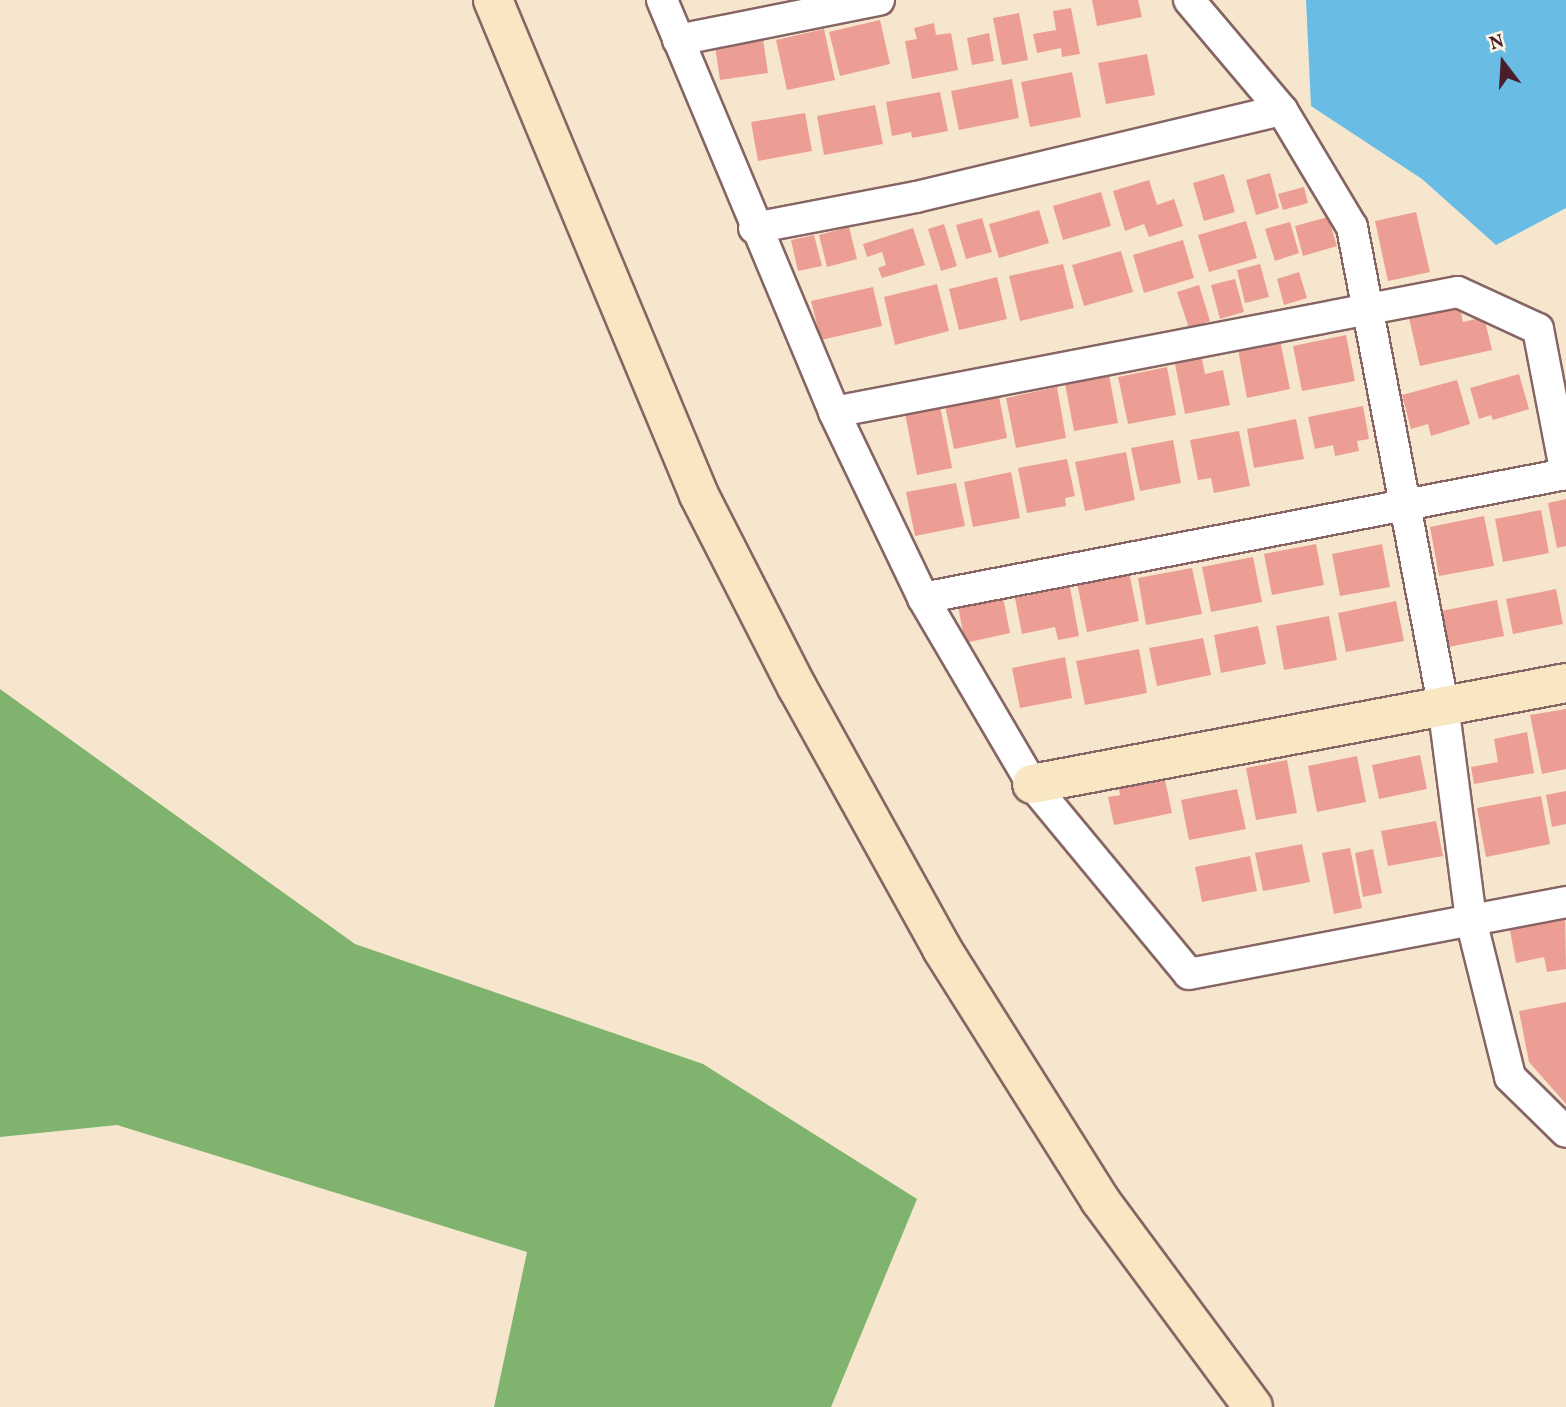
<!DOCTYPE html>
<style>
body{margin:0}
#map{position:relative;width:1566px;height:1407px;overflow:hidden;background:#f6e6cd;font-family:Vollkorn,serif}
div>[style]{position:absolute}
[style*='--x']{left:calc(var(--x)*1px);top:calc(var(--y)*1px);width:calc(var(--w)*1px);rotate:calc(var(--a)*1deg)}
.forest>*{inset:0;background:#7fb36e}
.water>*{inset:0;background:#69bde5}
.building>*{inset:0;background:#ed9e94}
.roads{filter:drop-shadow(2px 0 #866564) drop-shadow(-2px 0 #866564) drop-shadow(0 2px #866564) drop-shadow(0 -2px #866564)}
.street>*{height:30px;margin:-15px;padding:0 15px;transform-origin:15px;border-radius:15px;background:#fff}
.secondary>*{height:38px;margin:-19px;padding:0 19px;transform-origin:19px;border-radius:19px;background:#f9e7c3}
span{translate:-50% -50%;white-space:nowrap;text-align:center;line-height:1.15;-webkit-text-stroke:5px #fcf5e5;paint-order:stroke}
.north{position:absolute;left:1468px;top:28px;width:70px;height:70px;-webkit-text-stroke:5px #fcf5e5;paint-order:stroke;rotate:343deg;font-size:19px;font-weight:700;line-height:28px;text-align:center;color:#4a1f2b}
.north::after{content:'';display:block;margin:auto;width:24px;height:32px;background:#4a1f2b;clip-path:polygon(50% 0,100% 100%,50% 72%,0 100%)}
</style>
<div id="map">
<div class="forest">
<div style="clip-path:polygon(0 689px,355px 944px,703px 1064px,917px 1199px,831px 1407px,494px 1407px,527px 1252px,117px 1125px,0 1137px)"></div>
</div>
<div class="water">
<div style="clip-path:polygon(1306px 0,1566px 0,1566px 208px,1496px 245px,1422px 179px,1311px 106px)"></div>
</div>
<div class="building">
<div style="clip-path:polygon(1092px 0,1138px 0,1142px 17px,1097px 26px)"></div>
<div style="clip-path:polygon(1071px 8px,1080px 54px,1062px 57px,1061px 48px,1037px 53px,1033px 34px,1056px 30px,1053px 11px)"></div>
<div style="clip-path:polygon(1019px 13px,1028px 60px,1002px 65px,993px 18px)"></div>
<div style="clip-path:polygon(880px 20px,890px 64px,840px 76px,829px 32px)"></div>
<div style="clip-path:polygon(934px 23px,936px 35px,951px 33px,958px 70px,912px 79px,905px 41px,917px 39px,914px 28px)"></div>
<div style="clip-path:polygon(824px 29px,835px 80px,787px 90px,776px 40px)"></div>
<div style="clip-path:polygon(762px 32px,768px 73px,720px 80px,714px 39px)"></div>
<div style="clip-path:polygon(989px 33px,994px 61px,972px 65px,967px 38px)"></div>
<div style="clip-path:polygon(1147px 54px,1155px 95px,1106px 104px,1098px 63px)"></div>
<div style="clip-path:polygon(1072px 72px,1081px 117px,1030px 127px,1021px 82px)"></div>
<div style="clip-path:polygon(1012px 79px,1019px 118px,959px 130px,951px 91px)"></div>
<div style="clip-path:polygon(940px 92px,948px 131px,912px 138px,911px 132px,892px 136px,886px 102px)"></div>
<div style="clip-path:polygon(875px 105px,883px 144px,824px 155px,817px 116px)"></div>
<div style="clip-path:polygon(805px 113px,812px 151px,758px 161px,751px 122px)"></div>
<div style="clip-path:polygon(1270px 173px,1279px 208px,1256px 215px,1246px 180px)"></div>
<div style="clip-path:polygon(1224px 174px,1235px 212px,1204px 221px,1193px 183px)"></div>
<div style="clip-path:polygon(1149px 180px,1157px 205px,1174px 199px,1183px 226px,1149px 237px,1144px 224px,1125px 231px,1113px 191px)"></div>
<div style="clip-path:polygon(1304px 187px,1308px 203px,1283px 210px,1278px 194px)"></div>
<div style="clip-path:polygon(1101px 192px,1111px 226px,1063px 240px,1053px 206px)"></div>
<div style="clip-path:polygon(1039px 210px,1049px 243px,999px 258px,989px 224px)"></div>
<div style="clip-path:polygon(1416px 212px,1430px 272px,1388px 281px,1375px 221px)"></div>
<div style="clip-path:polygon(1328px 217px,1337px 246px,1303px 256px,1295px 226px)"></div>
<div style="clip-path:polygon(982px 218px,992px 252px,966px 259px,956px 225px)"></div>
<div style="clip-path:polygon(1246px 221px,1257px 258px,1209px 272px,1198px 235px)"></div>
<div style="clip-path:polygon(1290px 222px,1299px 253px,1275px 261px,1265px 229px)"></div>
<div style="clip-path:polygon(944px 224px,957px 266px,941px 271px,928px 229px)"></div>
<div style="clip-path:polygon(849px 227px,857px 259px,827px 267px,819px 235px)"></div>
<div style="clip-path:polygon(913px 228px,925px 265px,882px 278px,878px 268px,886px 265px,882px 252px,867px 257px,863px 244px)"></div>
<div style="clip-path:polygon(814px 235px,822px 266px,798px 271px,791px 240px)"></div>
<div style="clip-path:polygon(1183px 240px,1194px 278px,1144px 293px,1133px 255px)"></div>
<div style="clip-path:polygon(1121px 251px,1133px 292px,1084px 306px,1072px 265px)"></div>
<div style="clip-path:polygon(1063px 264px,1074px 308px,1020px 321px,1009px 276px)"></div>
<div style="clip-path:polygon(1260px 264px,1269px 297px,1245px 303px,1237px 270px)"></div>
<div style="clip-path:polygon(1299px 272px,1307px 298px,1284px 305px,1277px 279px)"></div>
<div style="clip-path:polygon(997px 277px,1007px 319px,959px 330px,949px 289px)"></div>
<div style="clip-path:polygon(1235px 279px,1244px 312px,1220px 319px,1211px 285px)"></div>
<div style="clip-path:polygon(937px 284px,949px 331px,895px 345px,884px 297px)"></div>
<div style="clip-path:polygon(1199px 285px,1210px 321px,1189px 328px,1177px 292px)"></div>
<div style="clip-path:polygon(873px 287px,882px 326px,821px 340px,811px 301px)"></div>
<div style="clip-path:polygon(1459px 302px,1463px 322px,1484px 317px,1492px 350px,1420px 366px,1408px 314px)"></div>
<div style="clip-path:polygon(1346px 335px,1355px 381px,1302px 391px,1293px 346px)"></div>
<div style="clip-path:polygon(1280px 340px,1290px 389px,1247px 398px,1238px 349px)"></div>
<div style="clip-path:polygon(1201px 354px,1205px 374px,1223px 370px,1230px 405px,1185px 414px,1174px 359px)"></div>
<div style="clip-path:polygon(1167px 367px,1176px 415px,1128px 424px,1118px 377px)"></div>
<div style="clip-path:polygon(1519px 374px,1529px 409px,1493px 420px,1491px 415px,1479px 419px,1470px 388px)"></div>
<div style="clip-path:polygon(1109px 375px,1118px 423px,1074px 431px,1065px 384px)"></div>
<div style="clip-path:polygon(1457px 380px,1470px 424px,1431px 436px,1428px 424px,1411px 429px,1402px 395px)"></div>
<div style="clip-path:polygon(1057px 387px,1066px 438px,1016px 448px,1006px 398px)"></div>
<div style="clip-path:polygon(998px 391px,1007px 438px,954px 449px,944px 401px)"></div>
<div style="clip-path:polygon(938px 395px,952px 468px,917px 475px,903px 403px)"></div>
<div style="clip-path:polygon(1363px 406px,1369px 439px,1357px 441px,1359px 451px,1335px 456px,1333px 445px,1315px 449px,1308px 417px)"></div>
<div style="clip-path:polygon(1296px 419px,1304px 459px,1254px 468px,1247px 429px)"></div>
<div style="clip-path:polygon(1239px 431px,1250px 486px,1214px 493px,1211px 478px,1198px 480px,1190px 440px)"></div>
<div style="clip-path:polygon(1173px 440px,1181px 483px,1140px 491px,1131px 448px)"></div>
<div style="clip-path:polygon(1126px 452px,1135px 500px,1085px 511px,1075px 462px)"></div>
<div style="clip-path:polygon(1067px 459px,1075px 496px,1065px 498px,1066px 506px,1027px 513px,1018px 468px)"></div>
<div style="clip-path:polygon(1011px 472px,1020px 518px,973px 527px,964px 482px)"></div>
<div style="clip-path:polygon(956px 483px,965px 526px,915px 536px,906px 492px)"></div>
<div style="clip-path:polygon(1566px 499px,1566px 546px,1557px 548px,1548px 503px)"></div>
<div style="clip-path:polygon(1541px 510px,1549px 553px,1503px 562px,1495px 519px)"></div>
<div style="clip-path:polygon(1484px 516px,1494px 566px,1439px 576px,1430px 527px)"></div>
<div style="clip-path:polygon(1316px 544px,1324px 585px,1272px 595px,1264px 554px)"></div>
<div style="clip-path:polygon(1382px 544px,1390px 587px,1340px 596px,1332px 554px)"></div>
<div style="clip-path:polygon(1253px 557px,1262px 602px,1211px 612px,1202px 567px)"></div>
<div style="clip-path:polygon(1192px 568px,1202px 614px,1146px 625px,1138px 578px)"></div>
<div style="clip-path:polygon(1129px 572px,1139px 621px,1087px 632px,1077px 583px)"></div>
<div style="clip-path:polygon(1070px 587px,1079px 636px,1058px 640px,1055px 627px,1022px 634px,1015px 598px)"></div>
<div style="clip-path:polygon(1556px 589px,1563px 624px,1513px 634px,1506px 599px)"></div>
<div style="clip-path:polygon(1002px 592px,1010px 633px,965px 643px,956px 595px)"></div>
<div style="clip-path:polygon(1497px 600px,1504px 636px,1448px 647px,1441px 611px)"></div>
<div style="clip-path:polygon(1396px 601px,1404px 641px,1346px 652px,1338px 613px)"></div>
<div style="clip-path:polygon(1329px 616px,1337px 660px,1284px 670px,1276px 626px)"></div>
<div style="clip-path:polygon(1258px 626px,1266px 664px,1221px 673px,1214px 635px)"></div>
<div style="clip-path:polygon(1203px 638px,1211px 675px,1157px 686px,1149px 648px)"></div>
<div style="clip-path:polygon(1139px 649px,1147px 693px,1085px 705px,1076px 661px)"></div>
<div style="clip-path:polygon(1065px 657px,1072px 698px,1020px 708px,1012px 668px)"></div>
<div style="clip-path:polygon(1566px 709px,1566px 769px,1542px 774px,1530px 715px)"></div>
<div style="clip-path:polygon(1527px 732px,1534px 773px,1474px 784px,1471px 767px,1498px 762px,1494px 739px)"></div>
<div style="clip-path:polygon(1420px 755px,1427px 789px,1379px 799px,1372px 765px)"></div>
<div style="clip-path:polygon(1357px 756px,1366px 802px,1317px 812px,1308px 766px)"></div>
<div style="clip-path:polygon(1287px 760px,1297px 813px,1256px 820px,1246px 768px)"></div>
<div style="clip-path:polygon(1164px 775px,1172px 813px,1114px 825px,1108px 797px,1120px 795px,1118px 784px)"></div>
<div style="clip-path:polygon(1237px 789px,1246px 829px,1189px 840px,1181px 800px)"></div>
<div style="clip-path:polygon(1566px 791px,1566px 824px,1552px 827px,1546px 795px)"></div>
<div style="clip-path:polygon(1541px 796px,1550px 844px,1486px 857px,1477px 808px)"></div>
<div style="clip-path:polygon(1436px 821px,1443px 856px,1388px 866px,1381px 831px)"></div>
<div style="clip-path:polygon(1302px 844px,1310px 882px,1263px 891px,1255px 853px)"></div>
<div style="clip-path:polygon(1350px 848px,1362px 908px,1334px 914px,1322px 853px)"></div>
<div style="clip-path:polygon(1373px 849px,1382px 893px,1363px 897px,1355px 853px)"></div>
<div style="clip-path:polygon(1250px 856px,1257px 891px,1202px 902px,1195px 867px)"></div>
<div style="clip-path:polygon(1565px 914px,1566px 969px,1547px 972px,1544px 957px,1516px 963px,1509px 925px)"></div>
<div style="clip-path:polygon(1566px 1002px,1566px 1104px,1529px 1062px,1519px 1011px)"></div>
</div>
<div class="roads">
<div class="street">
<div style="--x:662;--y:0;--w:446;--a:67.3"></div>
<div style="--x:834;--y:412;--w:206;--a:64.4"></div>
<div style="--x:923;--y:598;--w:216;--a:59.6"></div>
<div style="--x:1032;--y:784;--w:246;--a:50.4"></div>
<div style="--x:1189;--y:974;--w:384;--a:-10.8"></div>
<div style="--x:1189;--y:0;--w:144;--a:49.8"></div>
<div style="--x:1282;--y:110;--w:136;--a:59.1"></div>
<div style="--x:1352;--y:227;--w:486;--a:79.2"></div>
<div style="--x:1443;--y:704;--w:218;--a:82.6"></div>
<div style="--x:1471;--y:920;--w:162;--a:76"></div>
<div style="--x:1510;--y:1077;--w:78;--a:44.5"></div>
<div style="--x:678;--y:40;--w:205;--a:-11.3"></div>
<div style="--x:754;--y:228;--w:165;--a:-10.8"></div>
<div style="--x:916;--y:197;--w:376;--a:-13.4"></div>
<div style="--x:834;--y:412;--w:635;--a:-10.89"></div>
<div style="--x:1458;--y:292;--w:88;--a:24.8"></div>
<div style="--x:1538;--y:329;--w:148;--a:79.1"></div>
<div style="--x:923;--y:598;--w:655;--a:-10.92"></div>
</div>
<div class="secondary">
<div style="--x:493;--y:0;--w:536;--a:67.4"></div>
<div style="--x:699;--y:495;--w:216;--a:63"></div>
<div style="--x:797;--y:687;--w:299;--a:61"></div>
<div style="--x:942;--y:949;--w:297;--a:57.8"></div>
<div style="--x:1100;--y:1200;--w:257;--a:53.5"></div>
<div style="--x:1032;--y:784;--w:543;--a:-10.71"></div>
</div>
</div>
<div class="north">N</div>
</div>
